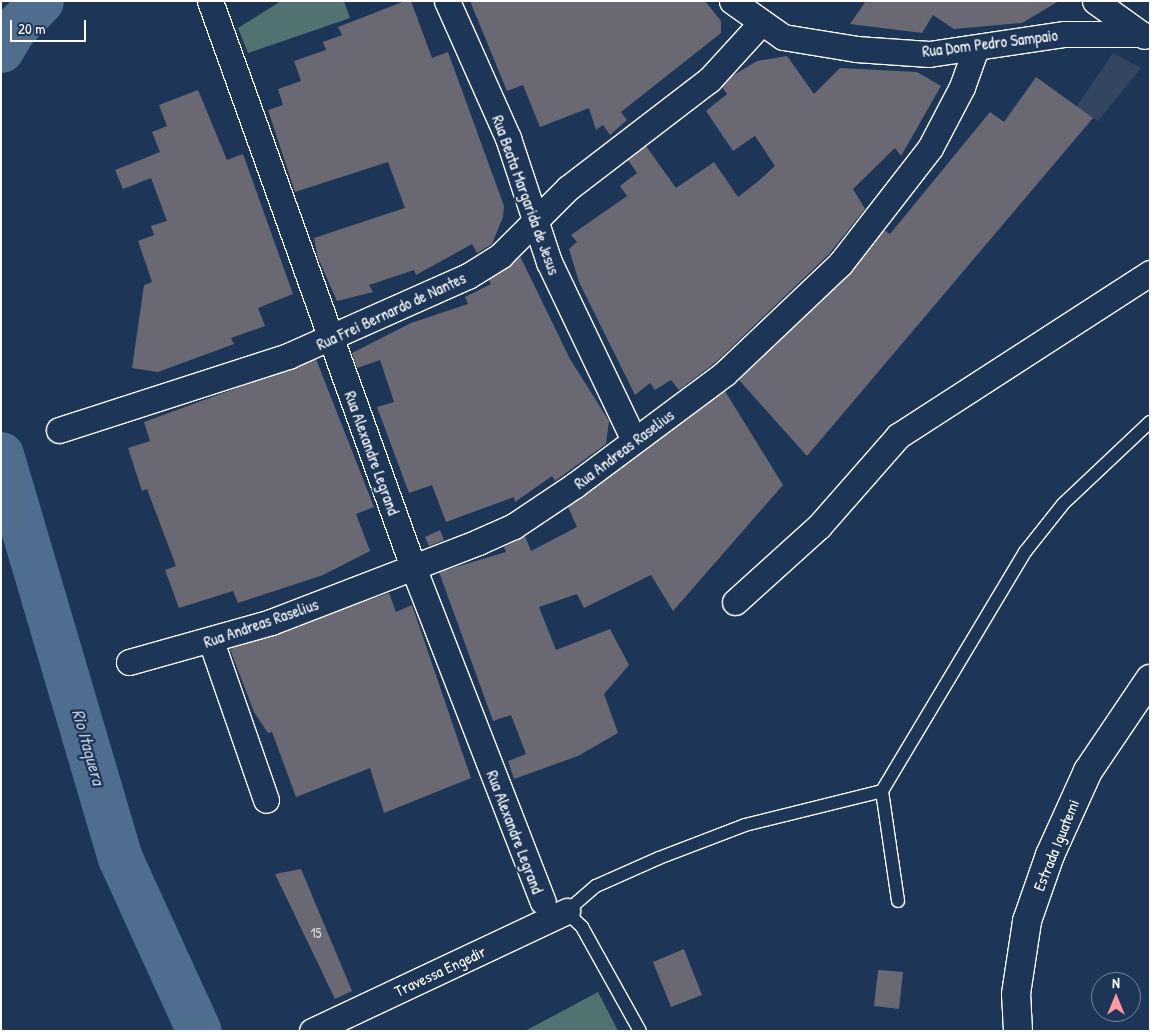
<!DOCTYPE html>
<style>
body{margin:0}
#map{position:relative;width:1151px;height:1032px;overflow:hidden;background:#1d3557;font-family:"Patrick Hand",sans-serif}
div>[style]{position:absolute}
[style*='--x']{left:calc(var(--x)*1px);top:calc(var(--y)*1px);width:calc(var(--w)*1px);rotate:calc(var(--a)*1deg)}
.built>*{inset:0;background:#34455f}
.green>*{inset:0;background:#527271}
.river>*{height:45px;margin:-22.5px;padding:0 22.5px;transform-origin:22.5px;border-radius:22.5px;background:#4f6d8f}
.building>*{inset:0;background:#6a6973}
.roads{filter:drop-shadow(1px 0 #fff) drop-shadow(-1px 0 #fff) drop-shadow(0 1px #fff) drop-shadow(0 -1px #fff)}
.lane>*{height:12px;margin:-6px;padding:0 6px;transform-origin:6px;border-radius:6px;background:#1d3557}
.street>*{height:25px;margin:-12.5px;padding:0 12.5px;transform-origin:12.5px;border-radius:12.5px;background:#1d3557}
.primary>*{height:28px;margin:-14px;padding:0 14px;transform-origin:14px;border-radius:14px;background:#1d3557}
span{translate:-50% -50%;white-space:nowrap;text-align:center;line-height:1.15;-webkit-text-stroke:4.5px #1d3557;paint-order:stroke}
.number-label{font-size:14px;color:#dadadc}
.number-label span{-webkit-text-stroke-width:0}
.street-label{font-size:16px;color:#fff}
.water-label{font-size:18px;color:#b9c5d2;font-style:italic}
.frame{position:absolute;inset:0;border:2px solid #fff;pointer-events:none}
.north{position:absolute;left:1091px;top:972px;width:50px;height:50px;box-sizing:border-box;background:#1d3557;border:1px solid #77869a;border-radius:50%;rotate:0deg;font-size:14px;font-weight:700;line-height:20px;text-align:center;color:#fff}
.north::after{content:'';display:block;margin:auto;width:18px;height:22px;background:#ff9aa2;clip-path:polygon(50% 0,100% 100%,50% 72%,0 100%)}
.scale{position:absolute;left:10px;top:20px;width:76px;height:22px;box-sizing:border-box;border:2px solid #fff;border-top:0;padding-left:6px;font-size:15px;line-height:18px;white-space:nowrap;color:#fff;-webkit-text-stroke:4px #1d3557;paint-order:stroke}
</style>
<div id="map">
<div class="built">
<div style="clip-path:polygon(1113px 53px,1141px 68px,1098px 121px,1076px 107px)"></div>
</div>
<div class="green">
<div style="clip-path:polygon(281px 1px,344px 1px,350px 18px,248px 53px,238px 28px)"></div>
<div style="clip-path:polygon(598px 992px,618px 1031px,525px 1031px)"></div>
</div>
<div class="river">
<div style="--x:1;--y:50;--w:23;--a:-59"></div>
<div style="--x:13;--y:30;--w:40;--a:-46"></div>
<div style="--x:1;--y:454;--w:421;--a:73.6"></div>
<div style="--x:120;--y:858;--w:190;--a:65.5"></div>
</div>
<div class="building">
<div style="clip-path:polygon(405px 1px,411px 1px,432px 58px,448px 52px,504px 206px,503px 217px,492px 244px,477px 253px,472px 244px,416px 275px,414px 270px,369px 285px,373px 292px,337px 301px,318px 258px,314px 238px,405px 208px,388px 162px,295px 192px,268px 110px,283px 105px,278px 89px,301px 81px,294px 61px,326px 50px,323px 42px,342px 35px,338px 27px)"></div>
<div style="clip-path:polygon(470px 1px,705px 1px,721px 21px,721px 33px,621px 112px,627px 120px,610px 135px,603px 125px,596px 130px,589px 108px,540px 127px,523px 85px,507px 91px)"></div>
<div style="clip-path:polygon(866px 1px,1059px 1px,1022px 23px,954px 29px,933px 15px,922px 33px,850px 24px)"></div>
<div style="clip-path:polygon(787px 56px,814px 94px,840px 68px,917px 72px,941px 86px,901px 156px,895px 148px,853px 189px,865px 209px,829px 254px,716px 362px,679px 390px,671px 380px,655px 390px,650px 383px,635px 395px,579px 282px,569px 249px,577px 242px,571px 235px,627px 196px,620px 186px,637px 173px,628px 160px,646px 146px,676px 188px,714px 162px,738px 197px,756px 183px,775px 166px,755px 136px,733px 151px,706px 111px,727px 94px,722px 87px,732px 76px,757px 61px)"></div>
<div style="clip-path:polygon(1036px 77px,1093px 118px,807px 456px,739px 380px,850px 274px,884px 230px,890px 234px,990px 112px,1004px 122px)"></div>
<div style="clip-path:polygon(198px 90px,227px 160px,243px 154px,293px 294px,258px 308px,265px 326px,231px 338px,234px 344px,158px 372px,132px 368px,144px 285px,152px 282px,138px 241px,154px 235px,151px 226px,167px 221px,151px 178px,123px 189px,115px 170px,160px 152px,152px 132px,167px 126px,159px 105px)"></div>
<div style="clip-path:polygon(520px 256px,570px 359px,609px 421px,606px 444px,555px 481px,552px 476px,515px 502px,514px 497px,446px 522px,432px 485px,409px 493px,377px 407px,394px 402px,380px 360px,357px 368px,352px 353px,411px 323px,468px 304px,465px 297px,491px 284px,489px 280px)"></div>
<div style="clip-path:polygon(316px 359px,374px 507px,356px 514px,370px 551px,323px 575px,238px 603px,233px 591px,179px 608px,165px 570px,176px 566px,147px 489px,142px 491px,128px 448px,150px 441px,144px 422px)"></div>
<div style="clip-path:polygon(725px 391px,783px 485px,673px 611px,651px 575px,584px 608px,577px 594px,539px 607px,556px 650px,610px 629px,629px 665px,604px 694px,618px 733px,578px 756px,514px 779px,508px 761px,526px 754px,511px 715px,493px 721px,439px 572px,506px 552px,504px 547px,525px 536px,531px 551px,577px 527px,568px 507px)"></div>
<div style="clip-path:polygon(440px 530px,444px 540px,429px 546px,425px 537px)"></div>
<div style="clip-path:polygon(389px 593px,396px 612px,412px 605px,471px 778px,384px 813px,370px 768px,296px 797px,272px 732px,268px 733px,254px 712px,230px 649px)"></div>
<div style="clip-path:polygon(301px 869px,352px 991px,335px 999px,275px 874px)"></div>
<div style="clip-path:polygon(684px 949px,702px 995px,671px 1007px,653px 962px)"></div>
<div style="clip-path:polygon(878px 970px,903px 972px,899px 1009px,874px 1006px)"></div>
</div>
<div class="roads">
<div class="lane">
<div style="--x:882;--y:791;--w:111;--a:81.7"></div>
<div style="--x:564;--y:910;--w:25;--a:43"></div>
<div style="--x:582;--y:927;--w:119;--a:60.9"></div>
<div style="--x:567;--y:911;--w:38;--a:-41"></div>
<div style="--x:596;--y:886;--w:69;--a:-24"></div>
<div style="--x:659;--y:858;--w:92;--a:-21"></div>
<div style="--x:745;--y:825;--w:141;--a:-13.9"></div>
<div style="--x:882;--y:791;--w:279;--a:-59.1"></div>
<div style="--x:1025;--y:552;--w:61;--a:-51.6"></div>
<div style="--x:1063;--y:504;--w:120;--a:-43.3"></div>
</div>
<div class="street">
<div style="--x:210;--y:1;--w:601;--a:70.27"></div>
<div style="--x:413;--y:567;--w:359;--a:68.8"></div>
<div style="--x:447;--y:1;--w:150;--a:66"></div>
<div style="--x:508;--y:138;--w:131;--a:71.7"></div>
<div style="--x:549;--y:262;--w:197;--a:64.5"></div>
<div style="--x:732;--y:1;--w:62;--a:35.2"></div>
<div style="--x:783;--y:37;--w:74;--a:9.3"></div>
<div style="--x:856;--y:49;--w:73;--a:3.9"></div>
<div style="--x:929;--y:54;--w:137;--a:-8.4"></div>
<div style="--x:1065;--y:34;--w:76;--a:0"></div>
<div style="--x:1095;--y:1;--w:60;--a:35.5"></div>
<div style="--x:59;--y:430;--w:241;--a:-17.9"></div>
<div style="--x:288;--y:356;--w:197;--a:-24"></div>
<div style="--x:468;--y:276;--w:39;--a:-32"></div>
<div style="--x:501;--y:255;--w:95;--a:-45"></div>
<div style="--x:568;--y:188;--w:178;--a:-37.5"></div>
<div style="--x:709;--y:80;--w:77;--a:-47.6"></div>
<div style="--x:735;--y:602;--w:113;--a:-42.1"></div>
<div style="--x:819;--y:526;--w:120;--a:-48.7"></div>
<div style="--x:898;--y:436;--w:300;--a:-32.9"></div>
<div style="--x:211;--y:641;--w:168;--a:70.9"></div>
<div style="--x:129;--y:662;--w:148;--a:-15.7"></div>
<div style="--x:271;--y:622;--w:222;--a:-21.1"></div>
<div style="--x:478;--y:542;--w:39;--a:-24"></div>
<div style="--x:514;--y:526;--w:73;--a:-33.9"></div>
<div style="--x:575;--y:485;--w:187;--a:-36.7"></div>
<div style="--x:725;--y:373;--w:158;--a:-43.5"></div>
<div style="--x:840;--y:264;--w:147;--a:-52.2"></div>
<div style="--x:930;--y:148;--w:69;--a:-62.3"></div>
<div style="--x:962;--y:87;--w:41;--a:-70.3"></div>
<div style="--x:312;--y:1031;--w:282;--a:-25.2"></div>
</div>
<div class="primary">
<div style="--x:1018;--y:1031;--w:37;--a:-93"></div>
<div style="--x:1016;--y:994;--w:74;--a:-81.4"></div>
<div style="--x:1027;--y:921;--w:70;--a:-70.8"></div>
<div style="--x:1050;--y:855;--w:92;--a:-65.7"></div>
<div style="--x:1088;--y:771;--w:111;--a:-56"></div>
</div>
</div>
<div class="number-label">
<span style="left:316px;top:933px">15</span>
</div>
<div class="street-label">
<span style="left:990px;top:43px;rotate:-7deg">Rua Dom Pedro Sampaio</span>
<span style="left:526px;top:195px;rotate:70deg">Rua Beata Margarida de Jesus</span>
<span style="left:391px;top:311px;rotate:-25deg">Rua Frei Bernardo de Nantes</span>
<span style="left:624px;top:449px;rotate:-37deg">Rua Andreas Raselius</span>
<span style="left:372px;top:453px;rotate:70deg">Rua Alexandre Legrand</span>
<span style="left:261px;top:623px;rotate:-19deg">Rua Andreas Raselius</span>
<span style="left:515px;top:832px;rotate:69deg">Rua Alexandre Legrand</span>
<span style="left:1056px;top:845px;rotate:-68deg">Estrada Iguatemi</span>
<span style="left:440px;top:971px;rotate:-25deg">Travessa Engedir</span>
</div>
<div class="water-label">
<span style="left:88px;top:747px;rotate:74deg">Rio Itaquera</span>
</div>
<div class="frame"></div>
<div class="north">N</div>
<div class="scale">20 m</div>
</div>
